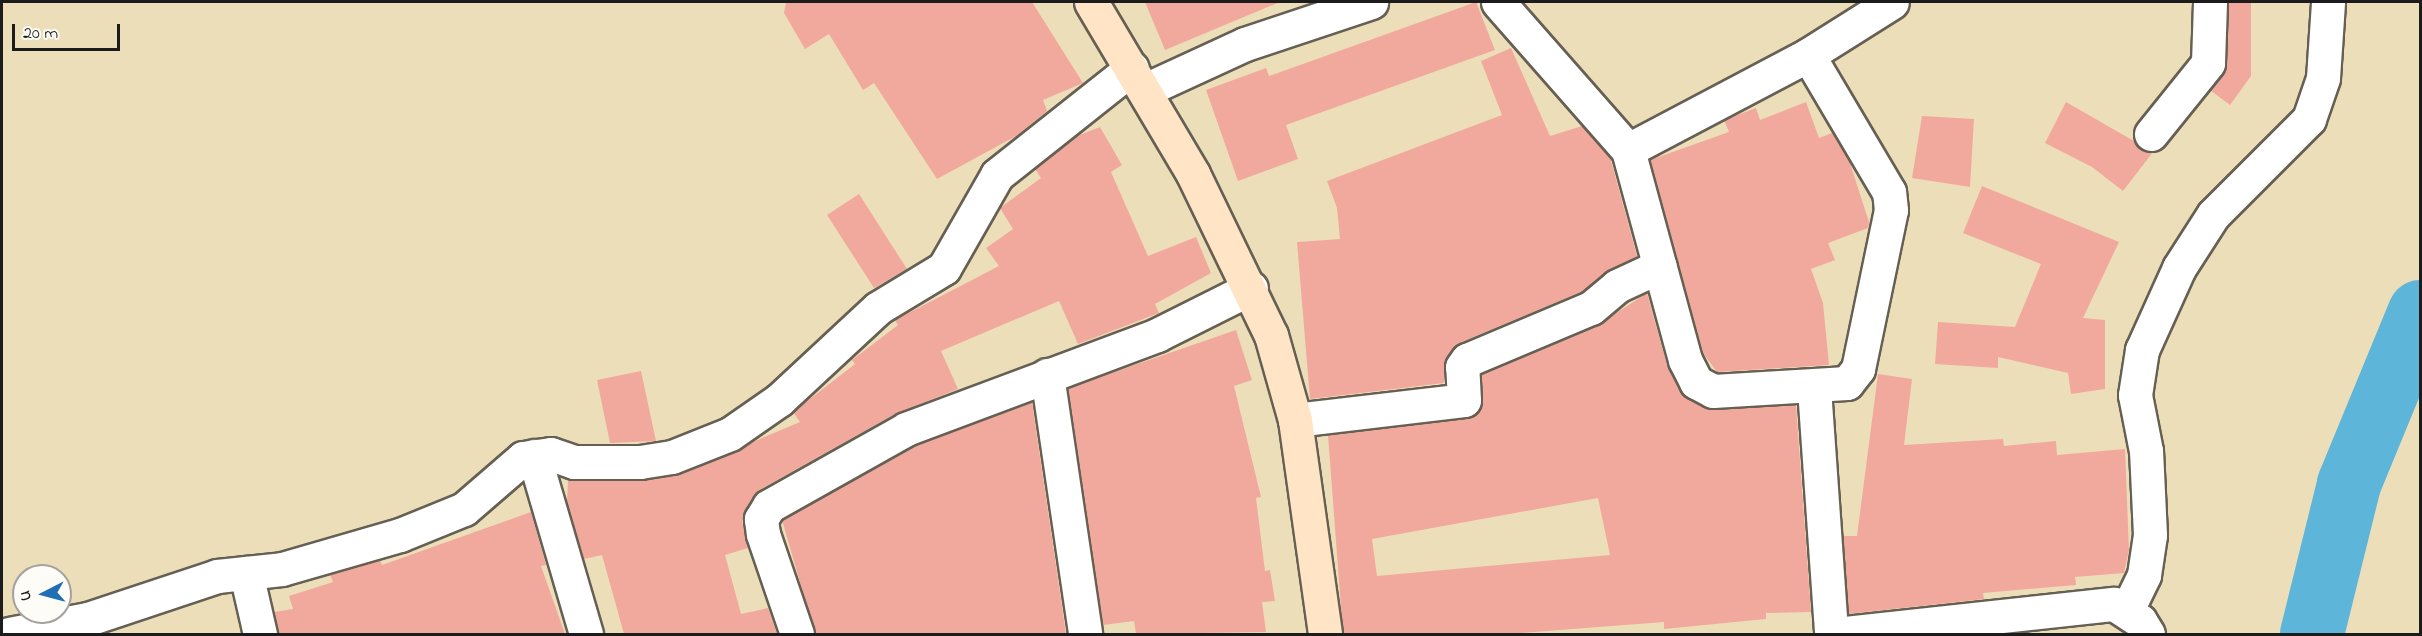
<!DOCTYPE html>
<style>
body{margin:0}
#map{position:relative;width:2422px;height:636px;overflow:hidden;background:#eddeba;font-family:"Indie Flower",sans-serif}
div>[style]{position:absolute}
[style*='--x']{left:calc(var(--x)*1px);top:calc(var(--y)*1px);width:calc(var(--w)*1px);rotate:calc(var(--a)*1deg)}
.river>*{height:64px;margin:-32px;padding:0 32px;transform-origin:32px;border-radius:32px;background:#5db5da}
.building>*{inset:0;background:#f2a99d}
.roads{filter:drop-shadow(2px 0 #656053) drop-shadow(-2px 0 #656053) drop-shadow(0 2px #656053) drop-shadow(0 -2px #656053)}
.minor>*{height:33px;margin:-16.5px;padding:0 16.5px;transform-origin:16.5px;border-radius:16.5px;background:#fff}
.secondary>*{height:33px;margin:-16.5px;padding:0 16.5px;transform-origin:16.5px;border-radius:16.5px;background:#ffe4c6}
span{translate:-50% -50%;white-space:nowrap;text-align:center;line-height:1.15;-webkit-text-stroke:4.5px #fdfcf7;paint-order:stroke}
.frame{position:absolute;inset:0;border:3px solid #1c1c1c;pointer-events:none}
.north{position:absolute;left:12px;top:564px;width:60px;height:60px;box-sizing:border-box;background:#fdfcf7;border:2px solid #a3a29f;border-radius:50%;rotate:264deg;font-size:16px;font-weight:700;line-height:24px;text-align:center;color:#1c1c1c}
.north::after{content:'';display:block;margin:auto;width:21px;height:27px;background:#1f6fb2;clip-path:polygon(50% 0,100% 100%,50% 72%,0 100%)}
.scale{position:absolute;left:12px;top:24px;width:108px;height:27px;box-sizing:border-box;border:3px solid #1c1c1c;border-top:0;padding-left:8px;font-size:18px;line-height:21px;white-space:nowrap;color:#1c1c1c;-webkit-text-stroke:4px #fdfcf7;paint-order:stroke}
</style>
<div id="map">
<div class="river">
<div style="--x:2312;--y:634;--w:154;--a:-76.1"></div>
<div style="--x:2349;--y:484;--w:186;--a:-67.6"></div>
</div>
<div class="building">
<div style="clip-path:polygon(786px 2px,1032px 2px,1083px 83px,1043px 100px,1047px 111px,1016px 136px,937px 179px,874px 83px,863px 90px,829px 34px,805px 49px,784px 13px)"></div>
<div style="clip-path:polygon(1145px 2px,1280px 2px,1165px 50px)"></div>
<div style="clip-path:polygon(1476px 2px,1495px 50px,1286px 125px,1298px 159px,1238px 181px,1206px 90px,1266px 68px,1269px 76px)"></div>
<div style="clip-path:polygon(2229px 2px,2251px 2px,2251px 76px,2230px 105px,2210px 90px,2227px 64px)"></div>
<div style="clip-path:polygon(1511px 48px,1550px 136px,1582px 126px,1610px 157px,1637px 256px,1581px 292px,1459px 343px,1446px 357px,1444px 383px,1310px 399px,1297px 242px,1340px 239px,1337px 208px,1327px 181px,1502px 115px,1481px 61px)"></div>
<div style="clip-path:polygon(1806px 102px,1819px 138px,1832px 133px,1850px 163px,1869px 222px,1868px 228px,1828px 243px,1835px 260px,1811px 269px,1823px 303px,1829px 365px,1717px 372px,1703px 353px,1650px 160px,1729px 132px,1724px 120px,1756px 108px,1760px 120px)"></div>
<div style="clip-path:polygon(2066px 102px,2153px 152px,2123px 191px,2092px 167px,2045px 143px)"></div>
<div style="clip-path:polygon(1922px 116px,1974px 119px,1970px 187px,1912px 178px)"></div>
<div style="clip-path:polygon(1100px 127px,1122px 165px,1111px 172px,1148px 256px,1196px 237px,1211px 273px,1155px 304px,1159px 313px,1078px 344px,1059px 301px,941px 351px,958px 389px,897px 413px,759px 490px,742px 521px,748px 548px,725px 555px,741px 614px,768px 608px,777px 634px,624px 634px,602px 555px,584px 559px,567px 502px,568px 481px,675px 475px,800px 422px,793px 412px,855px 364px,852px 360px,898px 325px,895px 320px,999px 266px,986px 248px,1013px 229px,1000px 208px,1041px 178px,1035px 169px,1077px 136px)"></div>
<div style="clip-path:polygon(1982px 186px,2119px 242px,2083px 318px,2105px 320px,2105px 389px,2071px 394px,2068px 373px,1998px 357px,1998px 368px,1935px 364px,1938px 322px,2015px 327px,2041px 264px,1963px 233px)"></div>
<div style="clip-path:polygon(859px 194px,907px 269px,874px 288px,827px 215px)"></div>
<div style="clip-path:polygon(evenodd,1647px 293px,1667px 365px,1687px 398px,1714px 410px,1796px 405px,1811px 612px,1766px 613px,1766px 619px,1664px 629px,1664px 622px,1508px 634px,1343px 634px,1328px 435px,1474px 416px,1483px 399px,1481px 374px,1598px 325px,1647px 293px,1598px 498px,1610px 555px,1377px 576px,1372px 539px,1598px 498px)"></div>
<div style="clip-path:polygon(1236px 330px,1252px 380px,1234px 386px,1261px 497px,1256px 498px,1265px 571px,1270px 570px,1275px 601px,1262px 602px,1266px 632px,1136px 634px,1134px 621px,1103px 625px,1068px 388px)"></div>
<div style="clip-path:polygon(641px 371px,656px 441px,610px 443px,597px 380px)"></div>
<div style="clip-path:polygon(1878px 374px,1912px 379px,1904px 445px,2003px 439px,2004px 446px,2056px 441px,2057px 455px,2125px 449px,2129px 550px,2124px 573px,2075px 577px,2076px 585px,1983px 593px,1984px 599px,1848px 614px,1839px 483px,1844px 536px,1857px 536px)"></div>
<div style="clip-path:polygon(1032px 402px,1066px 634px,815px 634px,782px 520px,914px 446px)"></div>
<div style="clip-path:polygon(531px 512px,546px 565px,541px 566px,565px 634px,278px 634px,274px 612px,293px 609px,289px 596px,333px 582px,330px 575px,380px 560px,382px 565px)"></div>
</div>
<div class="roads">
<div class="minor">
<div style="--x:1498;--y:2;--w:197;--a:48.7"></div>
<div style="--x:1628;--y:150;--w:204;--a:-27.8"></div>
<div style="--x:1808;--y:55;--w:99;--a:-32.2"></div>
<div style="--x:1145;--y:90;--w:110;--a:-24.7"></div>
<div style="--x:1245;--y:44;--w:133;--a:-18.4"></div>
<div style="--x:2151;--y:134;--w:91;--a:-51.2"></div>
<div style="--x:2208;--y:63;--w:61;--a:-88.1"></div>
<div style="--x:1628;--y:150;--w:218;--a:74.8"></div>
<div style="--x:1685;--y:360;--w:25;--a:63"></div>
<div style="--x:1696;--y:382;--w:19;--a:28"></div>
<div style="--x:1713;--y:391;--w:134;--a:-3.4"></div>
<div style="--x:1847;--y:383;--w:18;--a:-52"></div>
<div style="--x:1858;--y:369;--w:162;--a:-78.3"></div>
<div style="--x:1891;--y:210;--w:18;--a:-96"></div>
<div style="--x:1889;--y:192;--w:159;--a:-120.6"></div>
<div style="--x:1047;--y:375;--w:261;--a:81.6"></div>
<div style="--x:1814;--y:388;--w:247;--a:86"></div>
<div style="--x:1295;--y:420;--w:170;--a:-6.7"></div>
<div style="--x:1464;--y:400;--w:33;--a:-93"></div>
<div style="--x:1462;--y:367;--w:9;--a:-54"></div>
<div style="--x:1467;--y:360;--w:134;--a:-22.8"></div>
<div style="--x:1591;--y:308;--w:34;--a:-40"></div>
<div style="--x:1617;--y:286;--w:47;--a:-24.9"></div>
<div style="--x:534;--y:456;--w:185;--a:73.7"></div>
<div style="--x:246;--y:573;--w:63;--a:77.1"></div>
<div style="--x:2127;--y:610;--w:39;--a:-64"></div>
<div style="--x:2144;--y:575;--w:40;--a:-81.5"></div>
<div style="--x:2150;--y:535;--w:84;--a:-92.7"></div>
<div style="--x:2146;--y:451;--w:57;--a:-101.1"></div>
<div style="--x:2135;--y:395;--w:46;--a:-81.2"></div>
<div style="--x:2142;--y:350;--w:90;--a:-65.7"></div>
<div style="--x:2179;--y:268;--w:63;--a:-57.3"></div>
<div style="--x:2213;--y:215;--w:136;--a:-45"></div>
<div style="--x:2309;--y:119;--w:43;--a:-71.1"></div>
<div style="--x:2323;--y:78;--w:76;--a:-86.2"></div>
<div style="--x:9;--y:634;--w:80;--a:-10.8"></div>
<div style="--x:88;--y:619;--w:136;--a:-18.4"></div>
<div style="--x:217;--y:576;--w:65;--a:-6.1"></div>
<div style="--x:282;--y:569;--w:123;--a:-16.1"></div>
<div style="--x:400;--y:535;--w:69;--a:-22.1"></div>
<div style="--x:464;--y:509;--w:78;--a:-40.8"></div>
<div style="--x:523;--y:458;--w:28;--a:-8"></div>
<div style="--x:551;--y:454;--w:24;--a:19"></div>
<div style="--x:574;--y:462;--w:66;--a:0"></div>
<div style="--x:640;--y:462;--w:32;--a:-9"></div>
<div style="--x:672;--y:457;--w:62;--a:-21.6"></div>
<div style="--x:730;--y:434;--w:60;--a:-34.8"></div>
<div style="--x:779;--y:400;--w:135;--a:-42.9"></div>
<div style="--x:878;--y:308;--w:77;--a:-31.2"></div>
<div style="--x:944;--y:268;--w:107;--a:-60.3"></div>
<div style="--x:997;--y:175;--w:172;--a:-38.4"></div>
<div style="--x:797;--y:634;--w:106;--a:-108.8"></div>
<div style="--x:763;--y:534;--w:15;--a:-98"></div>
<div style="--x:761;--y:519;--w:15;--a:-58"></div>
<div style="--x:769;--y:506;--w:157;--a:-29.3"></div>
<div style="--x:906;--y:429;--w:268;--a:-20.5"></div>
<div style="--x:1157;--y:335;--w:105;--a:-26.6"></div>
<div style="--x:1836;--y:634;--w:280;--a:-6.2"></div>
<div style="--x:2114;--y:604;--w:31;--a:33"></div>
<div style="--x:2140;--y:621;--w:15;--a:58"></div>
</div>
<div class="secondary">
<div style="--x:1091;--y:2;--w:200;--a:59.3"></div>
<div style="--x:1193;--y:174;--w:179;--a:64.2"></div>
<div style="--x:1271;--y:335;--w:88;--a:74.2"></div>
<div style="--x:1295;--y:420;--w:216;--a:82"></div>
</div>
</div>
<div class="frame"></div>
<div class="north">U</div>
<div class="scale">20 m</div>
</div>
